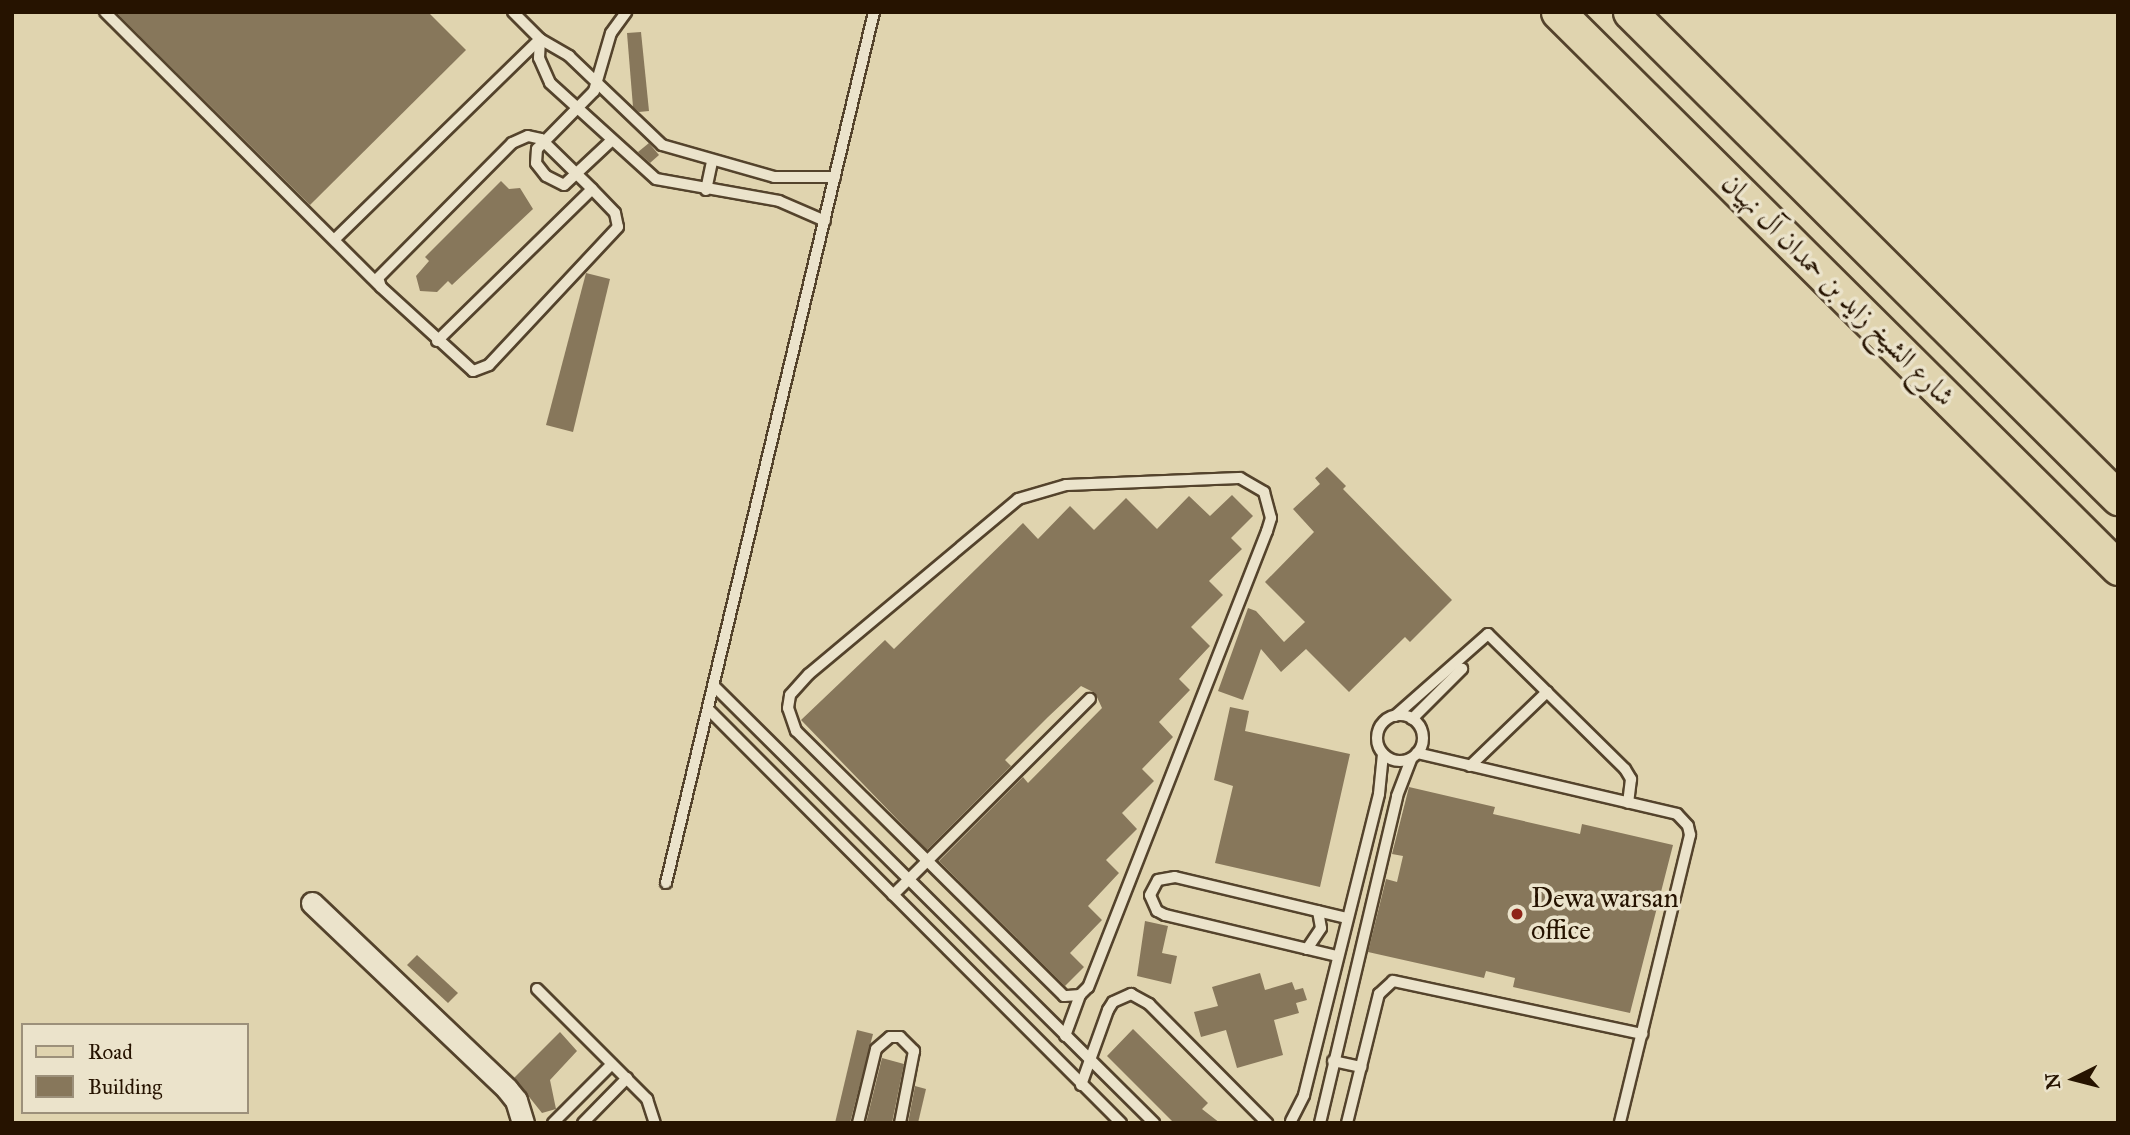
<!DOCTYPE html>
<meta charset="utf-8">
<style>
body{margin:0}
#map{position:relative;width:2130px;height:1135px;overflow:hidden;background:#e0d4af;font-family:"IM FELL Great Primer",Amiri,serif}
div>[style]{position:absolute}
[style*='--x']{left:calc(var(--x)*1px);top:calc(var(--y)*1px);width:calc(var(--w)*1px);rotate:calc(var(--a)*1deg)}
.building>*{inset:0;background:#87775b}
.roads{filter:drop-shadow(2px 0 #54432c) drop-shadow(-2px 0 #54432c) drop-shadow(0 2px #54432c) drop-shadow(0 -2px #54432c)}
.lane>*{height:10px;margin:-5px;padding:0 5px;transform-origin:5px;border-radius:5px;background:#ebe3cb}
.lane>.ring{margin:-5px;padding:0;box-sizing:content-box;background:none;border:10px solid #ebe3cb;border-radius:50%}
.street>*{height:21px;margin:-10.5px;padding:0 10.5px;transform-origin:10.5px;border-radius:10.5px;background:#ebe3cb}
.primary>*{height:33px;margin:-16.5px;padding:0 16.5px;transform-origin:16.5px;border-radius:16.5px;background:#e0d4af}
.dots>*{width:19px;height:19px;translate:-50% -50%;box-sizing:border-box;border:4px solid #ebe3cb;border-radius:50%}
span{translate:-50% -50%;white-space:nowrap;text-align:center;line-height:1.15;-webkit-text-stroke:7px #ebe3cb;paint-order:stroke}
.street-label{font-size:28px;color:#261300}
.poi-label{font-size:28px;color:#261300}
.left{translate:0 -50%;text-align:left}
.frame{position:absolute;inset:0;border:14px solid #261300;pointer-events:none}
.legend{position:absolute;left:21px;top:1023px;width:228px;height:91px;box-sizing:border-box;background:#ebe3cb;border:2px solid #9c907a;margin:0;padding:9px 12px;list-style:none;font-size:21px;color:#261300}
.legend li{display:flex;align-items:center;gap:14px;height:35px}
.legend b{width:35px;border:2px solid #9c907a}
.north{position:absolute;left:2039px;top:1044px;width:70px;height:70px;-webkit-text-stroke:5px #ebe3cb;paint-order:stroke;rotate:264deg;font-size:19px;font-weight:700;line-height:28px;text-align:center;color:#261300}
.north::after{content:'';display:block;margin:auto;width:24px;height:32px;background:#261300;clip-path:polygon(50% 0,100% 100%,50% 72%,0 100%)}
</style>
<div id="map">
<div class="building">
<div style="clip-path:polygon(116px 12px,428px 12px,466px 50px,310px 205px)"></div>
<div style="clip-path:polygon(641px 32px,649px 111px,639px 112px,633px 107px,627px 33px)"></div>
<div style="clip-path:polygon(649px 143px,659px 155px,650px 163px,638px 152px)"></div>
<div style="clip-path:polygon(501px 181px,509px 189px,520px 188px,533px 209px,452px 285px,448px 281px,437px 292px,420px 291px,416px 276px,429px 261px,425px 257px)"></div>
<div style="clip-path:polygon(586px 273px,610px 279px,573px 432px,546px 425px)"></div>
<div style="clip-path:polygon(1327px 467px,1346px 486px,1343px 489px,1452px 600px,1410px 642px,1405px 637px,1349px 692px,1306px 649px,1281px 672px,1261px 649px,1243px 700px,1218px 691px,1248px 608px,1256px 611px,1284px 642px,1305px 622px,1265px 582px,1314px 532px,1293px 509px,1320px 484px,1315px 478px)"></div>
<div style="clip-path:polygon(1232px 495px,1253px 516px,1231px 538px,1242px 549px,1209px 581px,1223px 595px,1191px 627px,1210px 646px,1179px 679px,1190px 690px,1159px 722px,1173px 737px,1142px 769px,1154px 781px,1122px 813px,1137px 829px,1106px 860px,1119px 873px,1088px 906px,1102px 920px,1070px 953px,1084px 967px,1065px 986px,939px 861px,1023px 777px,1028px 783px,1102px 708px,1095px 693px,1081px 686px,1048px 717px,1005px 760px,1011px 766px,927px 850px,801px 720px,885px 640px,894px 649px,1023px 523px,1038px 539px,1070px 506px,1094px 530px,1126px 498px,1157px 529px,1189px 496px,1210px 516px)"></div>
<div style="clip-path:polygon(1230px 707px,1249px 711px,1245px 731px,1350px 754px,1320px 887px,1215px 863px,1233px 786px,1214px 780px)"></div>
<div style="clip-path:polygon(1409px 787px,1495px 807px,1493px 814px,1580px 834px,1582px 824px,1673px 845px,1630px 1013px,1513px 987px,1515px 978px,1486px 971px,1484px 978px,1368px 952px,1386px 879px,1397px 882px,1403px 856px,1392px 854px)"></div>
<div style="clip-path:polygon(1145px 921px,1168px 926px,1162px 953px,1177px 956px,1171px 984px,1137px 976px)"></div>
<div style="clip-path:polygon(417px 955px,458px 993px,448px 1003px,407px 965px)"></div>
<div style="clip-path:polygon(1260px 973px,1265px 990px,1292px 982px,1295px 990px,1303px 988px,1307px 1000px,1296px 1003px,1299px 1013px,1274px 1020px,1283px 1055px,1237px 1068px,1226px 1030px,1201px 1037px,1194px 1012px,1218px 1006px,1212px 987px)"></div>
<div style="clip-path:polygon(1133px 1029px,1208px 1103px,1202px 1109px,1220px 1123px,1174px 1123px,1107px 1056px)"></div>
<div style="clip-path:polygon(857px 1030px,873px 1034px,850px 1123px,835px 1123px)"></div>
<div style="clip-path:polygon(560px 1032px,577px 1051px,550px 1080px,556px 1109px,542px 1113px,514px 1078px)"></div>
<div style="clip-path:polygon(882px 1058px,904px 1064px,892px 1123px,866px 1123px)"></div>
<div style="clip-path:polygon(915px 1086px,926px 1089px,918px 1123px,908px 1123px)"></div>
</div>
<div class="roads">
<div class="lane">
<div style="--x:105;--y:12;--w:387;--a:44.9"></div>
<div style="--x:513;--y:12;--w:38;--a:45"></div>
<div style="--x:540;--y:39;--w:34;--a:30"></div>
<div style="--x:569;--y:56;--w:129;--a:43.7"></div>
<div style="--x:662;--y:145;--w:116;--a:15.9"></div>
<div style="--x:774;--y:177;--w:61;--a:0"></div>
<div style="--x:540;--y:39;--w:19;--a:93"></div>
<div style="--x:539;--y:58;--w:27;--a:66"></div>
<div style="--x:550;--y:83;--w:143;--a:42.2"></div>
<div style="--x:656;--y:179;--w:125;--a:10.1"></div>
<div style="--x:779;--y:201;--w:50;--a:23.5"></div>
<div style="--x:528;--y:136;--w:13;--a:13"></div>
<div style="--x:541;--y:139;--w:71;--a:44.4"></div>
<div style="--x:592;--y:189;--w:33;--a:46"></div>
<div style="--x:615;--y:213;--w:14;--a:78"></div>
<div style="--x:618;--y:227;--w:189;--a:133.1"></div>
<div style="--x:489;--y:365;--w:17;--a:159"></div>
<div style="--x:473;--y:371;--w:125;--a:-137.6"></div>
<div style="--x:381;--y:287;--w:9;--a:-108"></div>
<div style="--x:378;--y:278;--w:190;--a:-45.2"></div>
<div style="--x:512;--y:143;--w:17;--a:-24"></div>
<div style="--x:611;--y:141;--w:64;--a:136.9"></div>
<div style="--x:564;--y:185;--w:20;--a:-153"></div>
<div style="--x:546;--y:176;--w:16;--a:-128"></div>
<div style="--x:536;--y:163;--w:14;--a:-86"></div>
<div style="--x:537;--y:149;--w:81;--a:-45.5"></div>
<div style="--x:594;--y:91;--w:60;--a:-73.7"></div>
<div style="--x:611;--y:33;--w:26;--a:-54"></div>
<div style="--x:706;--y:190;--w:30;--a:-78"></div>
<div style="--x:335;--y:239;--w:286;--a:-44.3"></div>
<div style="--x:437;--y:341;--w:217;--a:-44.4"></div>
<div style="--x:1240;--y:478;--w:28;--a:30"></div>
<div style="--x:1264;--y:492;--w:27;--a:75"></div>
<div style="--x:1271;--y:518;--w:14;--a:107"></div>
<div style="--x:1267;--y:531;--w:490;--a:111.4"></div>
<div style="--x:1088;--y:987;--w:11;--a:135"></div>
<div style="--x:1080;--y:995;--w:16;--a:176"></div>
<div style="--x:1064;--y:996;--w:377;--a:-135.3"></div>
<div style="--x:796;--y:731;--w:24;--a:-109"></div>
<div style="--x:788;--y:708;--w:13;--a:-81"></div>
<div style="--x:790;--y:695;--w:28;--a:-48"></div>
<div style="--x:809;--y:674;--w:273;--a:-39.9"></div>
<div style="--x:1018;--y:499;--w:50;--a:-16.3"></div>
<div style="--x:1066;--y:485;--w:174;--a:-2.3"></div>
<div style="--x:715;--y:687;--w:619;--a:44.8"></div>
<div style="--x:710;--y:711;--w:582;--a:45.07"></div>
<div class="ring" style="left:1377px;top:715px;width:36px;height:36px"></div>
<div style="--x:1395;--y:716;--w:124;--a:-41.4"></div>
<div style="--x:1488;--y:634;--w:192;--a:44.6"></div>
<div style="--x:1625;--y:769;--w:12;--a:59"></div>
<div style="--x:1631;--y:779;--w:24;--a:97"></div>
<div style="--x:1412;--y:719;--w:71;--a:-45"></div>
<div style="--x:1417;--y:753;--w:267;--a:13.2"></div>
<div style="--x:1677;--y:814;--w:16;--a:47"></div>
<div style="--x:1688;--y:826;--w:9;--a:77"></div>
<div style="--x:1690;--y:835;--w:296;--a:103.7"></div>
<div style="--x:1470;--y:766;--w:107;--a:-43.9"></div>
<div style="--x:666;--y:883;--w:895;--a:-76.57"></div>
<div style="--x:893;--y:895;--w:278;--a:-44.9"></div>
<div style="--x:1307;--y:949;--w:25;--a:-56"></div>
<div style="--x:1321;--y:928;--w:17;--a:-100"></div>
<div style="--x:1337;--y:956;--w:177;--a:-166.6"></div>
<div style="--x:1165;--y:915;--w:9;--a:-153"></div>
<div style="--x:1157;--y:911;--w:17;--a:-114"></div>
<div style="--x:1150;--y:895;--w:17;--a:-62"></div>
<div style="--x:1158;--y:880;--w:17;--a:-10"></div>
<div style="--x:1175;--y:877;--w:177;--a:13.4"></div>
<div style="--x:537;--y:989;--w:156;--a:45"></div>
<div style="--x:647;--y:1099;--w:25;--a:72"></div>
<div style="--x:1065;--y:1036;--w:44;--a:-69.9"></div>
<div style="--x:1333;--y:1061;--w:29;--a:12"></div>
<div style="--x:1081;--y:1085;--w:80;--a:-70.2"></div>
<div style="--x:1108;--y:1010;--w:9;--a:-58"></div>
<div style="--x:1113;--y:1002;--w:20;--a:-24"></div>
<div style="--x:1131;--y:994;--w:21;--a:29"></div>
<div style="--x:1149;--y:1004;--w:168;--a:45.2"></div>
<div style="--x:1291;--y:1121;--w:29;--a:-63"></div>
<div style="--x:1304;--y:1095;--w:310;--a:-76"></div>
<div style="--x:1379;--y:794;--w:40;--a:-84.3"></div>
<div style="--x:553;--y:1123;--w:83;--a:-45"></div>
<div style="--x:583;--y:1123;--w:63;--a:-45.6"></div>
<div style="--x:858;--y:1123;--w:76;--a:-76.3"></div>
<div style="--x:876;--y:1049;--w:18;--a:-41"></div>
<div style="--x:890;--y:1037;--w:10;--a:0"></div>
<div style="--x:900;--y:1037;--w:20;--a:45"></div>
<div style="--x:914;--y:1051;--w:73;--a:101"></div>
<div style="--x:1320;--y:1123;--w:336;--a:-76.7"></div>
<div style="--x:1397;--y:796;--w:40;--a:-69"></div>
<div style="--x:1347;--y:1123;--w:133;--a:-76.1"></div>
<div style="--x:1379;--y:994;--w:19;--a:-43"></div>
<div style="--x:1393;--y:981;--w:255;--a:12"></div>
</div>
<div class="street">
<div style="--x:312;--y:903;--w:269;--a:43.6"></div>
<div style="--x:507;--y:1089;--w:14;--a:51"></div>
<div style="--x:516;--y:1100;--w:24;--a:73"></div>
</div>
<div class="primary">
<div style="--x:1558;--y:12;--w:789;--a:44.79"></div>
<div style="--x:1630;--y:12;--w:689;--a:44.88"></div>
</div>
</div>
<div class="dots">
<div style="left:1517px;top:914px;background:#8f2418"></div>
</div>
<div class="street-label">
<span style="left:1838px;top:290px;rotate:45deg">شارع الشيخ زايد بن حمدان آل نهيان</span>
</div>
<div class="poi-label">
<span class="left" style="left:1531px;top:914px">Dewa warsan<br>office</span>
</div>
<div class="frame"></div>
<ul class="legend">
<li><b style="height:9px;background:#e0d4af"></b>Road</li>
<li><b style="height:19px;background:#87775b"></b>Building</li>
</ul>
<div class="north">N</div>
</div>
